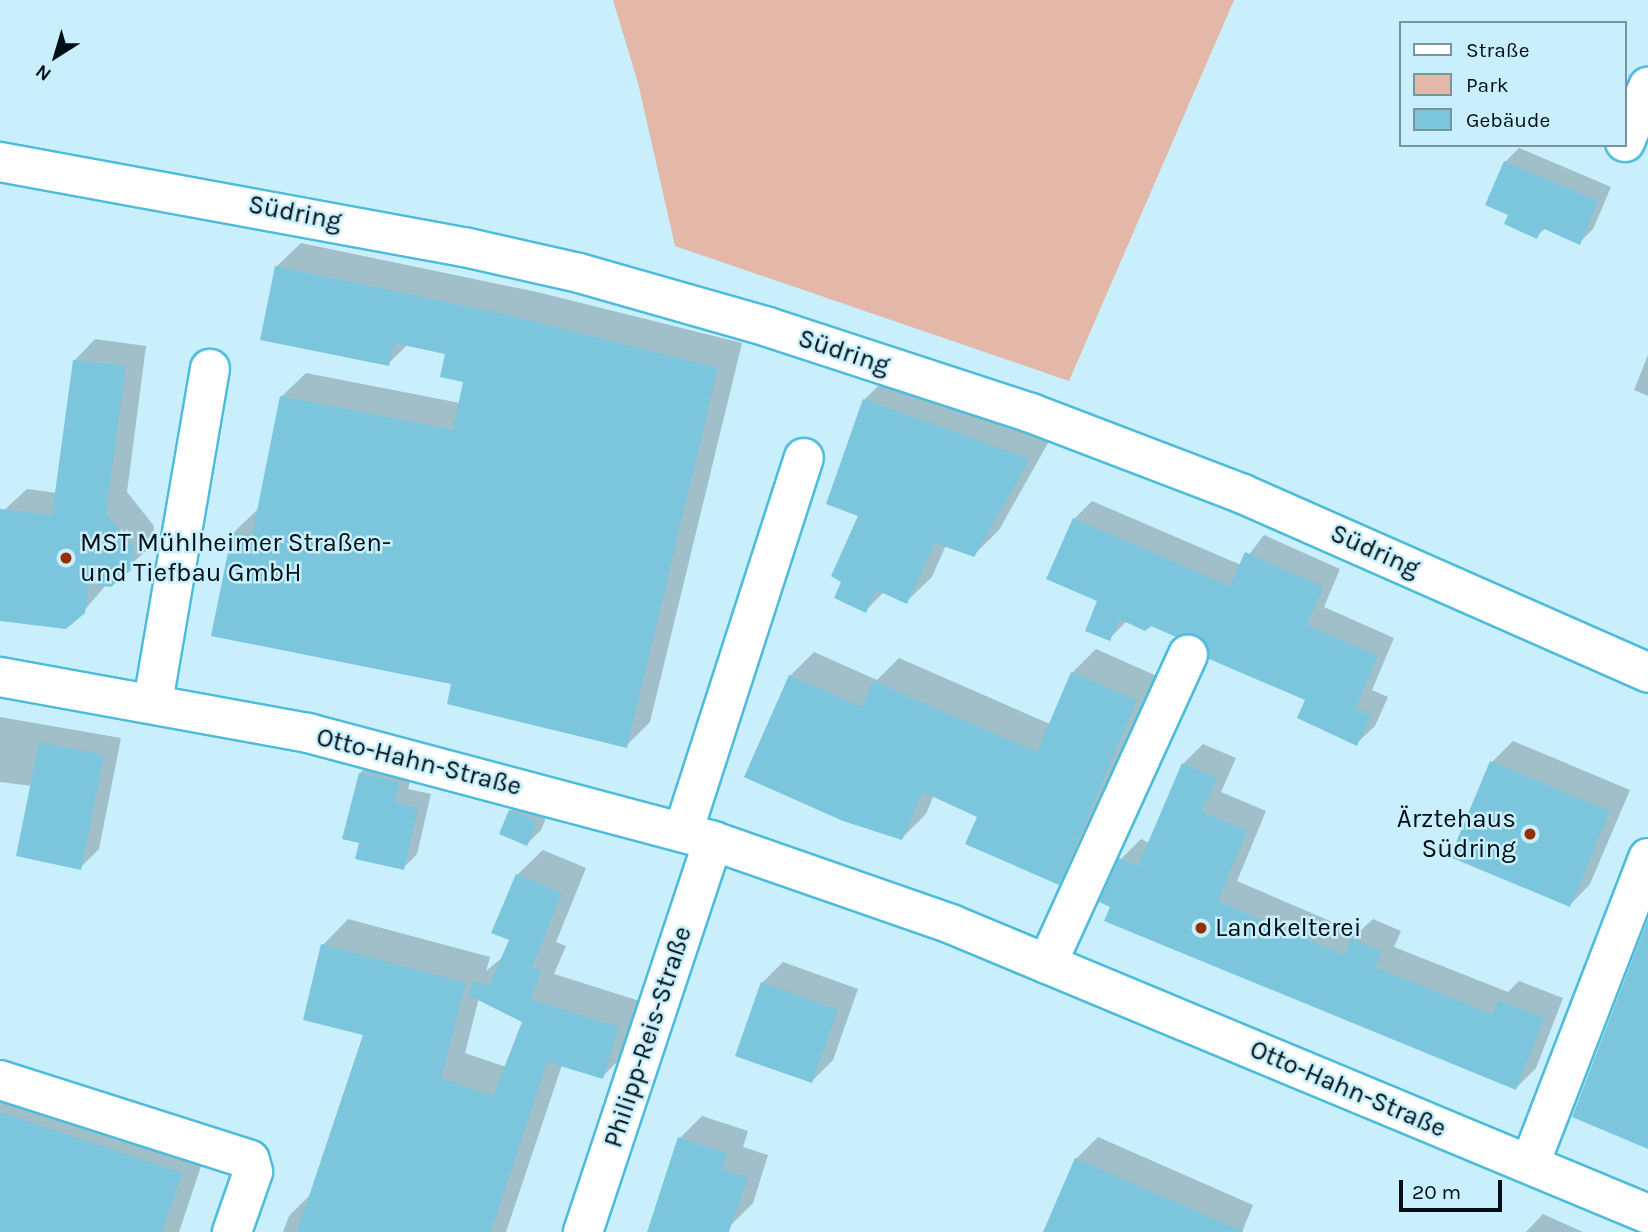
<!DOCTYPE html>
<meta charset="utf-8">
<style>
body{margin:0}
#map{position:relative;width:1648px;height:1232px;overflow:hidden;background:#c8effb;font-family:Karla,sans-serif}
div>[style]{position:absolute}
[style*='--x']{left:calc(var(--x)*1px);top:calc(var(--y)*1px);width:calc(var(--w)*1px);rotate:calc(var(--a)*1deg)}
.green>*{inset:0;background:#e3b8a9}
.shadow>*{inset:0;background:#0003}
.building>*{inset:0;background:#7cc6dd}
.roads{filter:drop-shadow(2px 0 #4cbcda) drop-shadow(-2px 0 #4cbcda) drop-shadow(0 2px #4cbcda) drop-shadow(0 -2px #4cbcda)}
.minor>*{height:38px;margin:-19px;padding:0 19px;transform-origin:19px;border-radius:19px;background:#fff}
.dots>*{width:19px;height:19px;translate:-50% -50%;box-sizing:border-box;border:4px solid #c8effb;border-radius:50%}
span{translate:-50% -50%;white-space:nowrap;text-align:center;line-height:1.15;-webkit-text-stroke:5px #c8effb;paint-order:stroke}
.street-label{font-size:26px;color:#000f16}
.poi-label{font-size:26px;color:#000f16}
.left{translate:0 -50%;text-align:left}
.right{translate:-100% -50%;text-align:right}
.legend{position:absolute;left:1399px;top:21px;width:228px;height:126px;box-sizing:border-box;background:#c8effb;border:2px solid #78959f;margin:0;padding:9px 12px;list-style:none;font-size:21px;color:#000f16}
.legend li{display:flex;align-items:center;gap:14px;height:35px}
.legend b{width:35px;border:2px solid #78959f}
.north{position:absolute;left:21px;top:21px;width:70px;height:70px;-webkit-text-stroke:5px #c8effb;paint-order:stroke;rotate:217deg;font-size:19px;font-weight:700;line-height:28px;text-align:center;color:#000f16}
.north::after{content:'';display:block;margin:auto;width:24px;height:32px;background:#000f16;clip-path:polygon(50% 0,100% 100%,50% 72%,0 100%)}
.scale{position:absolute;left:1399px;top:1180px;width:103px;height:32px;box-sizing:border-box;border:4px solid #000f16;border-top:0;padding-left:9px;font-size:21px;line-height:24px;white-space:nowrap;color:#000f16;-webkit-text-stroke:5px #c8effb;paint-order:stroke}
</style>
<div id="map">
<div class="green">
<div style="clip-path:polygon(613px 0,1234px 0,1069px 381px,675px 246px,638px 83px)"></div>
</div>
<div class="shadow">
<div style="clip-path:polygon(1519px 148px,1611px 187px,1593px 229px,1579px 243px,1546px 228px,1537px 236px,1505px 162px)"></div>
<div style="clip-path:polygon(301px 243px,537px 292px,742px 343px,650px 722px,626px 746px,454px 683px,233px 533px,258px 509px,281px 397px,306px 373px,460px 403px,465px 380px,447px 353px,408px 344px,388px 364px,276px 267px)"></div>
<div style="clip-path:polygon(95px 339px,146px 346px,127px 492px,154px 526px,151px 547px,106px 585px,83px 612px,0 618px,0 514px,27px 489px,57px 493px,75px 360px)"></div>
<div style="clip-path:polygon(1648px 355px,1648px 396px,1634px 390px)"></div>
<div style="clip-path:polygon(889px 375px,1053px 434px,999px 530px,974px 555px,946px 545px,932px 577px,906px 602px,884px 592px,865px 611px,844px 581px,861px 515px,864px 400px)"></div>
<div style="clip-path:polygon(1092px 501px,1241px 565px,1264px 535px,1340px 569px,1324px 607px,1394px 638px,1372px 690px,1388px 697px,1375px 726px,1357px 743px,1307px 699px,1197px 633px,1127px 621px,1109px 639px,1099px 600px,1048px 578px,1074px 519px)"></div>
<div style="clip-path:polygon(1096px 649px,1159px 677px,1082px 859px,1059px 883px,979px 816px,934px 795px,926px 814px,902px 838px,790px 676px,814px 652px,877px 680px,899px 658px,1050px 724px,1072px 673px)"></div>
<div style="clip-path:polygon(0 717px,121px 738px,99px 849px,80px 868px,32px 786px,0 782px)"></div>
<div style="clip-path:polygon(1513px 741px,1630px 790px,1590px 884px,1570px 905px,1492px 762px)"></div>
<div style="clip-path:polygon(1203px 744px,1236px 758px,1221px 792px,1266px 811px,1237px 881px,1358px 933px,1373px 919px,1401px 931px,1394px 947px,1508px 992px,1519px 981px,1563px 998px,1536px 1068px,1516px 1088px,1113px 906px,1121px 859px,1141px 839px,1149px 843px,1183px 764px)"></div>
<div style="clip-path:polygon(374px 759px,413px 769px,408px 789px,431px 794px,417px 854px,403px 868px,361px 842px,360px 773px)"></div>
<div style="clip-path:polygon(524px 797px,550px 808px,541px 830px,527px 844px,510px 811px)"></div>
<div style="clip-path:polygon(evenodd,543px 850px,586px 868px,556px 942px,566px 946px,554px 974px,643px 1002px,628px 1051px,602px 1077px,562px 1065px,506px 1232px,283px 1232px,289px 1216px,311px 1194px,365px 1034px,323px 945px,348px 919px,490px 957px,486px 971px,503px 957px,511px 940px,517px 875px,543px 850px,479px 998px,524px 1022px,506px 1067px,465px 1053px,479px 998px)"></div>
<div style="clip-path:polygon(783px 962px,858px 989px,833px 1060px,812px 1081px,762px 983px)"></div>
<div style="clip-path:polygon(0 1077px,208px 1145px,179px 1232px,0 1232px)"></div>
<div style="clip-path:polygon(702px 1116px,748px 1131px,743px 1147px,768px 1155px,753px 1203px,731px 1225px,713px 1232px,648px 1232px,680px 1138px)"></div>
<div style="clip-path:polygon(1098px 1137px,1253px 1205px,1242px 1232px,1045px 1232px,1076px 1159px)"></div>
<div style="clip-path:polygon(1543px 1214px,1583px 1232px,1526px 1232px)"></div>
</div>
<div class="building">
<div style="clip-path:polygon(1504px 161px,1598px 201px,1580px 245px,1542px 228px,1537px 239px,1504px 224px,1508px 215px,1485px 205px)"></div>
<div style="clip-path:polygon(275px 266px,512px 316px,718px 368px,627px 748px,447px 704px,451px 684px,211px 636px,232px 532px,252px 536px,280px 396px,453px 430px,463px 382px,440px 377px,445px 354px,394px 343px,389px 366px,260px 340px)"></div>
<div style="clip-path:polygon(73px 360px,126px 366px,106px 513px,134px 547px,131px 570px,111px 587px,89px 584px,85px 613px,66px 629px,0 621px,0 509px,52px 515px)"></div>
<div style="clip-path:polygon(863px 399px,1030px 459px,974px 557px,935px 543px,907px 604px,876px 590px,866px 613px,834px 598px,841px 582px,831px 576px,858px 516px,826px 504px)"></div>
<div style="clip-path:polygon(1073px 518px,1230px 586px,1245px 552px,1323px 587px,1307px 625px,1378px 656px,1355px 708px,1371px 715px,1357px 746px,1297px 718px,1305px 700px,1209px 659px,1206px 643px,1196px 635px,1176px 637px,1151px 626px,1145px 631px,1119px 619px,1110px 641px,1085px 631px,1097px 601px,1046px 579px)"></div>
<div style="clip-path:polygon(1071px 672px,1137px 700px,1059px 885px,965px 844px,977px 817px,923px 792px,902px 840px,843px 821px,744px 777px,789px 675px,862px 707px,873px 681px,1037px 752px)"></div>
<div style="clip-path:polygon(39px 742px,104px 755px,81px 870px,16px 856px)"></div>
<div style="clip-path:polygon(1490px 761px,1610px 811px,1570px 907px,1450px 857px)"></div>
<div style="clip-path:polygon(1182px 763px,1217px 778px,1202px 812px,1247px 831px,1218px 901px,1344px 955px,1351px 938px,1382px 951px,1375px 967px,1492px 1014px,1498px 1000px,1544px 1018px,1516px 1090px,1104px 921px,1110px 907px,1099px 902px,1119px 858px,1138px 866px)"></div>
<div style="clip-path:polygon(359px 773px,400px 783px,395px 802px,418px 808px,404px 870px,355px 859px,359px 843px,342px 839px)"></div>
<div style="clip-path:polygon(509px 810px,537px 822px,527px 846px,499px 834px)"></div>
<div style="clip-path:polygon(516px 874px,562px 893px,532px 967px,542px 971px,530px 999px,619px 1027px,603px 1079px,547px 1062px,491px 1232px,297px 1232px,363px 1035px,303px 1020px,321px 944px,466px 983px,441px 1078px,493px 1096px,522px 1022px,468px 995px,474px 981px,489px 986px,509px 940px,491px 933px)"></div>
<div style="clip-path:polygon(1648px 919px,1648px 1149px,1572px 1117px)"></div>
<div style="clip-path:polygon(761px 982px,838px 1010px,812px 1083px,735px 1056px)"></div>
<div style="clip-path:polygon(0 1112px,182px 1173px,162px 1232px,0 1232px)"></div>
<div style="clip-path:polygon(678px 1137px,727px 1153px,722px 1169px,748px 1177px,729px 1232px,647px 1232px)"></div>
<div style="clip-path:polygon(1075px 1158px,1244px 1232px,1043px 1232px)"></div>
</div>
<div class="roads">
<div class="minor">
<div style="--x:1625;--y:142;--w:60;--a:-67.3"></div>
<div style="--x:0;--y:162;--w:472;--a:10.4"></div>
<div style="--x:464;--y:247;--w:118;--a:12.7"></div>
<div style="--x:579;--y:273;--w:197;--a:15.9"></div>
<div style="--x:768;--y:327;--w:277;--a:18.1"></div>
<div style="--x:1031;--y:413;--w:227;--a:20.9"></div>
<div style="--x:1243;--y:494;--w:443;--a:23.8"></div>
<div style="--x:0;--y:677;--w:313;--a:10.3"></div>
<div style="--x:308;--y:733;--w:419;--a:14.9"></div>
<div style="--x:713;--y:841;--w:252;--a:19.2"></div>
<div style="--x:951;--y:924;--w:755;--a:22.59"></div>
<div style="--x:153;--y:702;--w:338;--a:-80.3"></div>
<div style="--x:683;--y:832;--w:393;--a:-72.1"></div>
<div style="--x:1047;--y:964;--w:340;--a:-65.5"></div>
<div style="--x:0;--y:1080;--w:262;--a:17.7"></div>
<div style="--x:250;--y:1160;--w:12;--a:76"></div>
<div style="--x:253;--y:1172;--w:64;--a:109.3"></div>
<div style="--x:1530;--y:1164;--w:328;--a:-68.9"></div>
<div style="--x:583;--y:1232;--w:412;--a:-71.6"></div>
</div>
</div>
<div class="dots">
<div style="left:66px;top:558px;background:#952f01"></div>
<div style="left:1530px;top:834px;background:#952f01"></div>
<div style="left:1201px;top:928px;background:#952f01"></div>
</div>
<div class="street-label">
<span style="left:295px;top:213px;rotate:11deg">Südring</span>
<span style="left:844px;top:352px;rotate:18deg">Südring</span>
<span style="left:1375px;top:551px;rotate:24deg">Südring</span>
<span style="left:419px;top:762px;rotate:14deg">Otto-Hahn-Straße</span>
<span style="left:648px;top:1037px;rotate:-72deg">Philipp-Reis-Straße</span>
<span style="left:1348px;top:1089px;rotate:23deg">Otto-Hahn-Straße</span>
</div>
<div class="poi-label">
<span class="left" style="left:80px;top:558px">MST Mühlheimer Straßen-<br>und Tiefbau GmbH</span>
<span class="right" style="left:1516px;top:834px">Ärztehaus<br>Südring</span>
<span class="left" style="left:1215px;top:928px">Landkelterei</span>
</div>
<ul class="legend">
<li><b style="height:9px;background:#fff"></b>Straße</li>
<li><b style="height:19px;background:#e3b8a9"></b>Park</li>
<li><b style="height:19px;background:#7cc6dd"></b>Gebäude</li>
</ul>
<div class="north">N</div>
<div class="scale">20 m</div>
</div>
